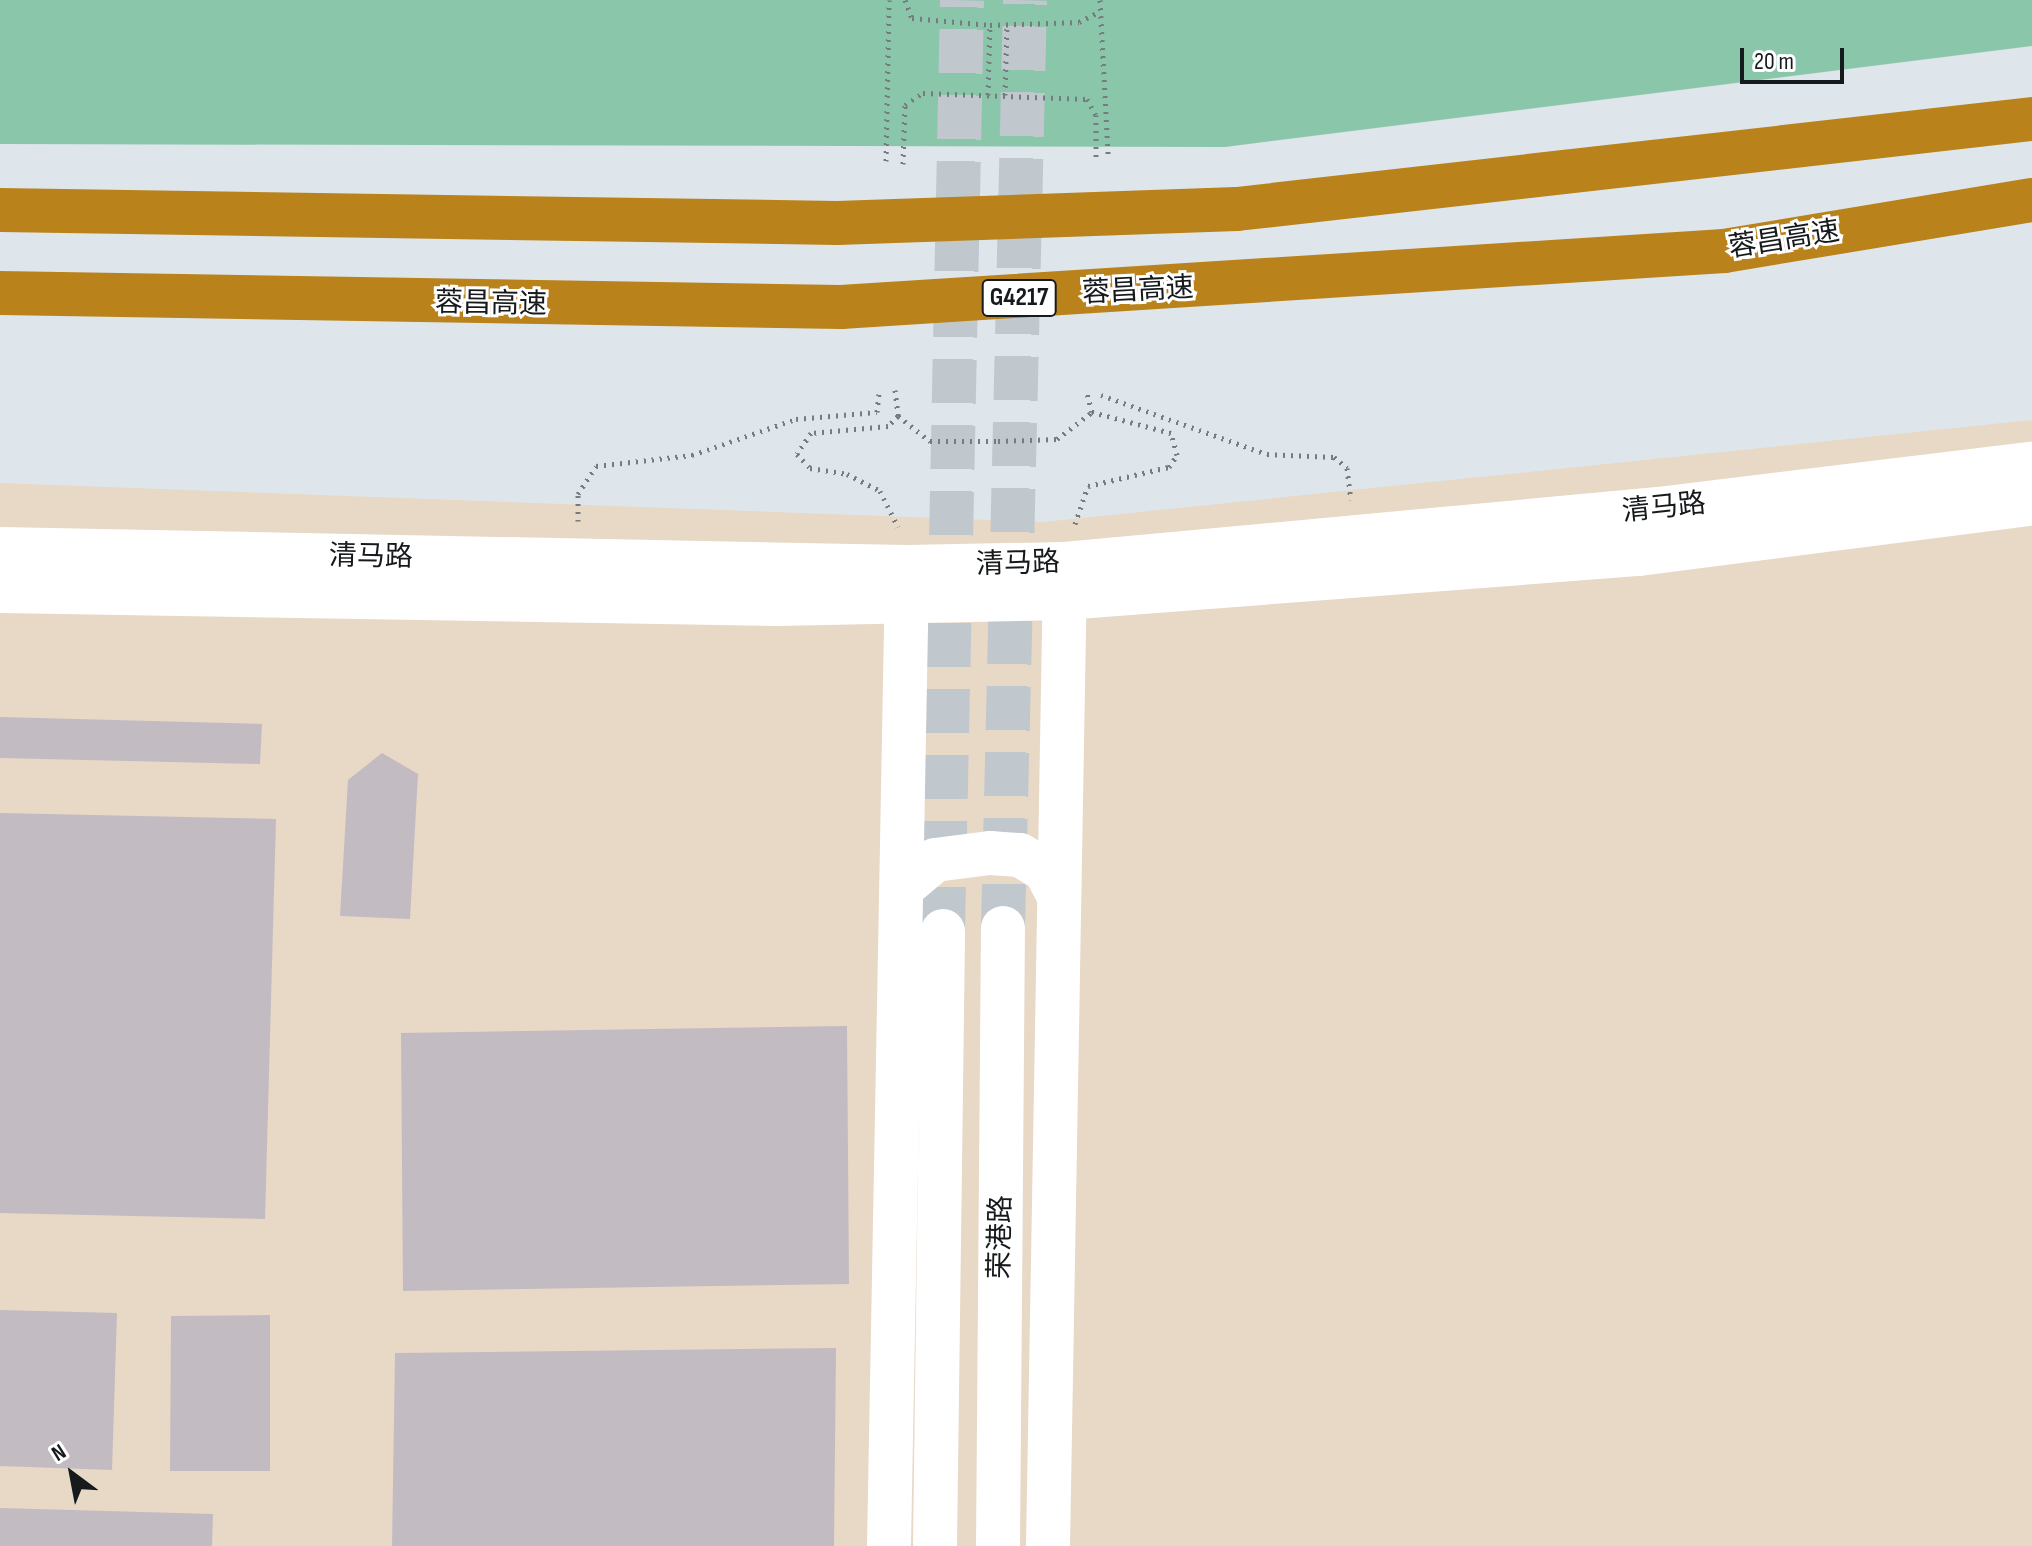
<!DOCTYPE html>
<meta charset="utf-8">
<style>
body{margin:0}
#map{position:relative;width:2032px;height:1546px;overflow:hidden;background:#dee6ec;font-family:"Sofia Sans Condensed","Noto Sans SC",sans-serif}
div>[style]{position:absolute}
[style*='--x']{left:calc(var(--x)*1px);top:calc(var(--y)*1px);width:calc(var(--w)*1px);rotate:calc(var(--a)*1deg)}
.industrial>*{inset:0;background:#e8d8c6}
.green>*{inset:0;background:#8ac6aa}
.building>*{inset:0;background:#c2bbc2}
.secondary-tunnel>*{height:44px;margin-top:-22px;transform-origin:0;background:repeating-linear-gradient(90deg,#c0c7cd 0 44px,transparent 0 66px)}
.path>*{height:5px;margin-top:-2.5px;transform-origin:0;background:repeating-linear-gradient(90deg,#767b7f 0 2px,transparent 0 8px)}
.secondary>*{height:44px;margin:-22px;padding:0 22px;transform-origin:22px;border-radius:22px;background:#fff}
.highway>*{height:44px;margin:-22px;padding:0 22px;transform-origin:22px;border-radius:22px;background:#b9821b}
span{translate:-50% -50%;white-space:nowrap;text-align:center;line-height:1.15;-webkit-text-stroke:6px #fff;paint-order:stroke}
.shield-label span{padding:2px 6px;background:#fff;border:2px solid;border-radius:6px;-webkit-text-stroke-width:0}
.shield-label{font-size:26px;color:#171a1c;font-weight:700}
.street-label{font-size:28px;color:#171a1c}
.north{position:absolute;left:32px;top:1434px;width:80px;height:80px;-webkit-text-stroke:6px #fff;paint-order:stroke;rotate:328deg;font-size:22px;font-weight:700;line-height:32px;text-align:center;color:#171a1c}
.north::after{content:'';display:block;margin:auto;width:28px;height:36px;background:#171a1c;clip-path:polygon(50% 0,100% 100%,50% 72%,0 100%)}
.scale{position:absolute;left:1740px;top:48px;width:104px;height:36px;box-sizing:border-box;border:4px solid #171a1c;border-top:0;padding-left:10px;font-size:24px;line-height:28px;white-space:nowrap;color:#171a1c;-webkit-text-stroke:6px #fff;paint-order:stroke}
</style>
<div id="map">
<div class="industrial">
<div style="clip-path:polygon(2032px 420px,2032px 1546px,0 1546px,0 483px,1043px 522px)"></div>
</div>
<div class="green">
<div style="clip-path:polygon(0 0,2032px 0,2032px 46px,1225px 147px,0 144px)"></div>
</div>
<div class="building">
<div style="clip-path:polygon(0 717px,262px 724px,260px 764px,0 758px)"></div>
<div style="clip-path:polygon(382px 753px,418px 774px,410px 919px,340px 916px,348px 780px)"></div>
<div style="clip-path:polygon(0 813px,276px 819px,265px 1219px,0 1213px)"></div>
<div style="clip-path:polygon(847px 1026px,849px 1284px,403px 1291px,401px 1033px)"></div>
<div style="clip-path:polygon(0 1310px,117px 1313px,112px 1470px,0 1466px)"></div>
<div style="clip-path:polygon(270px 1315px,270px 1471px,170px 1471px,171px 1316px)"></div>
<div style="clip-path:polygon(836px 1348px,834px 1546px,392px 1546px,395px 1353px)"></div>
<div style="clip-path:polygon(0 1508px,213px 1514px,212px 1546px,0 1546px)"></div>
</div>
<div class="secondary-tunnel">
<div style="--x:1003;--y:928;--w:928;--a:-88.64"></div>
<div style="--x:943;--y:931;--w:931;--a:-88.83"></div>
</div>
<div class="path">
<div style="--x:905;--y:0;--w:19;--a:69"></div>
<div style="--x:912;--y:18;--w:78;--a:5.1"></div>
<div style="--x:990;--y:25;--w:89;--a:-1.9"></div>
<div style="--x:1079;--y:22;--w:22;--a:-27"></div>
<div style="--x:1100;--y:0;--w:155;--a:87"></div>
<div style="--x:988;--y:95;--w:70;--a:-88.4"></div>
<div style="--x:1005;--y:95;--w:71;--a:-88.4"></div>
<div style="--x:886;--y:161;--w:161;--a:-88.9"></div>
<div style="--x:903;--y:164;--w:59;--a:-88.1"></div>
<div style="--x:905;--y:105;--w:22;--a:-34"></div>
<div style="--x:923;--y:93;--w:164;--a:2.1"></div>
<div style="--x:1087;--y:99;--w:18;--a:61"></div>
<div style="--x:1096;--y:115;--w:43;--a:90"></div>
<div style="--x:895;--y:390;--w:26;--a:83"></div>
<div style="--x:898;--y:416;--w:14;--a:135"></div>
<div style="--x:888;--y:426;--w:77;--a:174.8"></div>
<div style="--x:811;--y:433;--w:25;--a:124"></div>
<div style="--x:797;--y:454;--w:19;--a:47"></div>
<div style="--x:810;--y:468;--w:37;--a:9"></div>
<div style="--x:847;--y:474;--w:37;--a:27"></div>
<div style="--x:880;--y:491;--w:40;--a:63.4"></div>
<div style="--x:1101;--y:395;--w:176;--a:19.6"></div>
<div style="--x:1267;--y:454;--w:67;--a:2.6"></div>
<div style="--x:1334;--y:457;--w:17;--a:40"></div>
<div style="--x:1347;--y:468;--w:32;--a:83"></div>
<div style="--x:898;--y:416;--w:41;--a:38"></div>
<div style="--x:930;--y:441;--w:68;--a:0"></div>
<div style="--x:998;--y:441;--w:59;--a:-1.9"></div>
<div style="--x:1057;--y:439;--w:44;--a:-37.6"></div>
<div style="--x:578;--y:521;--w:27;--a:-90"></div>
<div style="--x:578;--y:494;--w:33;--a:-57"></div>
<div style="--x:596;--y:466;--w:97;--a:-6.5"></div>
<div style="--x:692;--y:455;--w:110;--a:-19.1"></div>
<div style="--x:796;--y:419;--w:81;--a:-4.9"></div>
<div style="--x:877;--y:412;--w:18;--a:-84"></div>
<div style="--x:1075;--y:524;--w:40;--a:-71.1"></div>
<div style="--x:1088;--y:486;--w:83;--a:-13.2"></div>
<div style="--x:1169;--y:467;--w:14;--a:-56"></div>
<div style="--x:1177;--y:455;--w:23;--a:-105"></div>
<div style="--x:1171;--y:433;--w:82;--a:-165.1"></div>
<div style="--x:1092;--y:412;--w:20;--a:-105"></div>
</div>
<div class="secondary">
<div style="--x:0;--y:549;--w:907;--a:1.14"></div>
<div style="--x:907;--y:567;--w:158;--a:-1.1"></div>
<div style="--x:1065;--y:564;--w:596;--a:-5.3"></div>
<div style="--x:1658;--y:509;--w:377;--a:-6.9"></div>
<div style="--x:0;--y:591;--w:777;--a:0.96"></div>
<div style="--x:777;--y:604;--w:287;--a:-1.2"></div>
<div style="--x:1064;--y:598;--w:577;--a:-4.38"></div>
<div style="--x:1639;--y:554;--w:396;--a:-7.3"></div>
<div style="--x:902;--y:888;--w:43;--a:-40.3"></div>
<div style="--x:935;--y:860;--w:55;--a:-7.3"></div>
<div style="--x:990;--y:853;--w:30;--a:4"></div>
<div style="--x:1020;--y:855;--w:29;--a:31"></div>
<div style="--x:1045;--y:870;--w:30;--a:62"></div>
<div style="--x:889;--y:1546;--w:972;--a:-88.94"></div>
<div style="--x:935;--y:1546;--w:615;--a:-89.25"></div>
<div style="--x:998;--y:1546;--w:618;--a:-89.54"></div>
<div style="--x:1048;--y:1546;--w:977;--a:-89"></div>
</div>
<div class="highway">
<div style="--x:0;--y:210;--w:837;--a:0.89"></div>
<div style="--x:837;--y:223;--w:400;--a:-2"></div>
<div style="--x:1237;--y:209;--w:800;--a:-6.46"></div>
<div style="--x:0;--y:293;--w:841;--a:0.95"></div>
<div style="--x:841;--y:307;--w:885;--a:-3.63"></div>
<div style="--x:1724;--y:251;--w:312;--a:-9.4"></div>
</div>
<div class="shield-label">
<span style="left:1019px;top:298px">G4217</span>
</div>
<div class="street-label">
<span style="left:1784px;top:240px;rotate:-9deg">蓉昌高速</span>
<span style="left:1138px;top:291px;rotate:-3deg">蓉昌高速</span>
<span style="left:491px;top:304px;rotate:1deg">蓉昌高速</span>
<span style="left:1664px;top:508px;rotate:-6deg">清马路</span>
<span style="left:371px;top:557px;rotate:1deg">清马路</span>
<span style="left:1018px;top:564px;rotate:-2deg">清马路</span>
<span style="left:1001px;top:1237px;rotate:-89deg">荣港路</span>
</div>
<div class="north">N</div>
<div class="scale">20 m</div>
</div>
